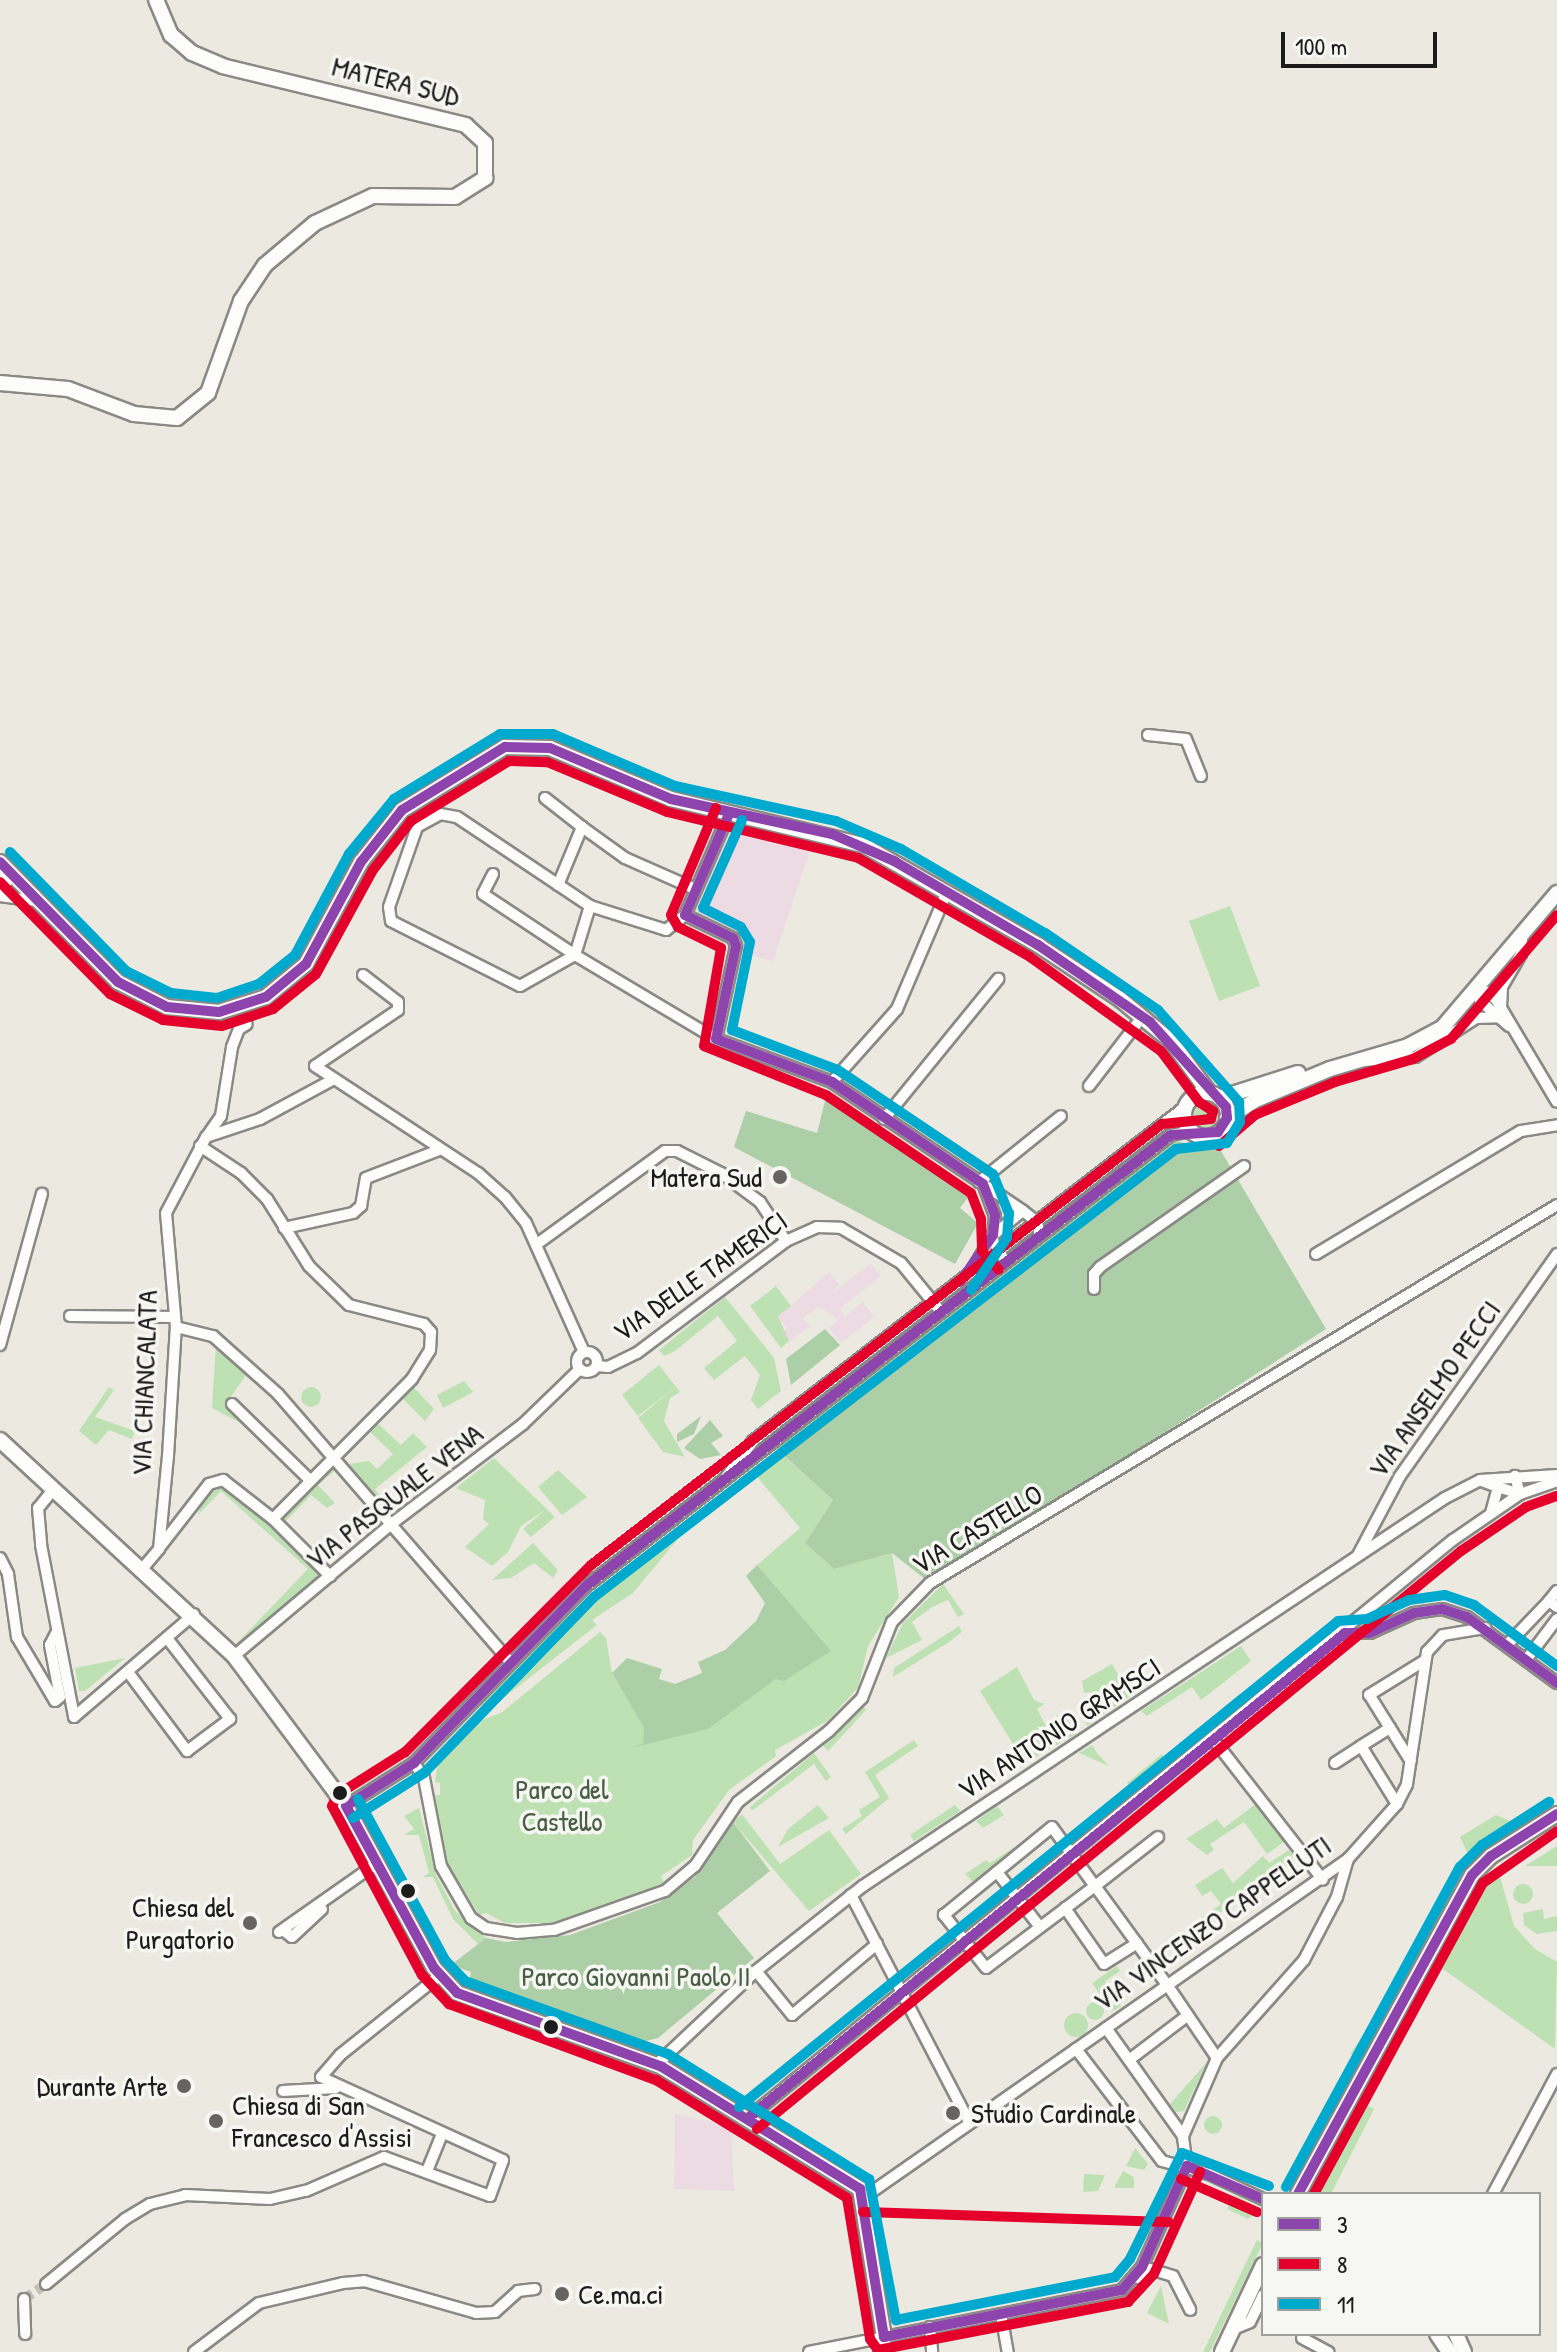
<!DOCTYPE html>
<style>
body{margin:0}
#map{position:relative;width:1557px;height:2352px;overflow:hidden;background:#ece9e0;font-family:"Patrick Hand",sans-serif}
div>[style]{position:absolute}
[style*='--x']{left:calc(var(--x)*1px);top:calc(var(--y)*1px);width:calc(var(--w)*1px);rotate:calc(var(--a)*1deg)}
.built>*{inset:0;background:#eddbe4}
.green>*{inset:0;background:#bee1b4}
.round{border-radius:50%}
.forest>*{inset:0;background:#adcfa8}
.street-tunnel>*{height:10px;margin-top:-5px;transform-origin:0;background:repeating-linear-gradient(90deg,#c2c0b9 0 10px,transparent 0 15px)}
.roads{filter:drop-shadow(2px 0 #8b8985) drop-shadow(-2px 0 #8b8985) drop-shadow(0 2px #8b8985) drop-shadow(0 -2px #8b8985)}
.street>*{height:10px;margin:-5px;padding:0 5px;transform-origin:5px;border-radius:5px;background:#fcfcfa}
.street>.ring{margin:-5px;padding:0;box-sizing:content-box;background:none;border:10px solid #fcfcfa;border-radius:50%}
.secondary>*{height:14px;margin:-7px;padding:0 7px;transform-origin:7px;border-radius:7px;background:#fcfcfa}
.secondary>.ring{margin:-7px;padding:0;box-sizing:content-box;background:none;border:14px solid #fcfcfa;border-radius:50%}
.bus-1>*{height:10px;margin:-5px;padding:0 5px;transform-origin:5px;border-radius:5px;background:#8e44ad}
.bus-2>*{height:10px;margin:-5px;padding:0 5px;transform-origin:5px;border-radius:5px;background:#e4002b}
.bus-3>*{height:10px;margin:-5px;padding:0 5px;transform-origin:5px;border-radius:5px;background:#00a9ce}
.dots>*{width:22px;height:22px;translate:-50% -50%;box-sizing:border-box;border:4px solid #f6f6f2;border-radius:50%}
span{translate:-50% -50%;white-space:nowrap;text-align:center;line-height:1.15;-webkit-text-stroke:7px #f6f6f2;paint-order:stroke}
.street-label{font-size:28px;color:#1c1c1c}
.poi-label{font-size:28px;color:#1c1c1c}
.right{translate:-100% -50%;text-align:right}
.left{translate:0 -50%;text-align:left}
.park-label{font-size:28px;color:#485e45}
.legend{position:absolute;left:1261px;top:2192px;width:280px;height:144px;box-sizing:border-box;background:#f6f6f2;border:2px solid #9f9f9c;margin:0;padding:10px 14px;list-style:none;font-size:24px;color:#1c1c1c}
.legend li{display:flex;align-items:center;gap:16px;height:40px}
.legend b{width:40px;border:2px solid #9f9f9c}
.scale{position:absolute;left:1281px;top:32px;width:156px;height:36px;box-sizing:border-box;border:4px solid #1c1c1c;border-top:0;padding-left:10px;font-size:24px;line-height:28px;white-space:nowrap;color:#1c1c1c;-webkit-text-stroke:6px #f6f6f2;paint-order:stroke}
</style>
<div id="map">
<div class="built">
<div style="clip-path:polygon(731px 827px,812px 844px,773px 961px,742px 953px,742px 938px,695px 911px)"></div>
<div style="clip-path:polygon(871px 1263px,881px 1276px,840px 1309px,845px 1316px,863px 1302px,874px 1317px,841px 1343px,829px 1328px,838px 1320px,819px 1306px,803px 1318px,810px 1326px,789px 1342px,782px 1333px,787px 1328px,778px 1317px,829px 1272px,839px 1285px,830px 1295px)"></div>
<div style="clip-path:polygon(675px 2114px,731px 2127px,734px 2191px,674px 2189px)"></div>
</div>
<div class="green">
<div style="clip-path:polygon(1230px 906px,1260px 986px,1219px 1001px,1189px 921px)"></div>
<div class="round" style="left:1194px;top:1103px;width:24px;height:24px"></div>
<div style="clip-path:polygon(776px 1286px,791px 1306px,778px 1316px,789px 1341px,781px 1348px,750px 1306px)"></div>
<div style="clip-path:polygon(725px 1297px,774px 1358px,781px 1391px,758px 1409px,751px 1400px,760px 1375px,745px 1356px,714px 1380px,704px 1368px,737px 1341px,718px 1316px,675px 1351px,664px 1356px,659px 1350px)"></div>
<div style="clip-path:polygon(216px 1344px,246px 1375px,225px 1405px,248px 1427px,212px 1408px)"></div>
<div style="clip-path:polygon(659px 1365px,680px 1392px,670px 1398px,664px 1421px,685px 1457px,663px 1452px,638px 1418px,675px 1387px,638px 1416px,622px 1395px)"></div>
<div style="clip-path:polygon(464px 1381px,473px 1392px,443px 1408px,437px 1395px)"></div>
<div style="clip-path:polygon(409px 1382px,434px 1409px,425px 1421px,398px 1394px)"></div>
<div class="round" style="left:301px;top:1387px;width:20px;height:20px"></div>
<div style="clip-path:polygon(109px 1387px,114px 1390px,95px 1417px,135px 1431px,132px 1439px,109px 1430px,96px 1445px,79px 1431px)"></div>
<div style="clip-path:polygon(374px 1420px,401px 1445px,413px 1433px,427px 1447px,375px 1489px,391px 1509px,383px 1516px,343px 1465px,369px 1461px,377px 1469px,393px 1454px,370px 1432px,354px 1448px,348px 1446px)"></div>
<div style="clip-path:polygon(779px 1452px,833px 1500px,805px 1543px,834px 1569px,892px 1553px,899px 1597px,868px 1646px,858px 1688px,827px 1721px,775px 1750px,776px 1756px,729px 1790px,693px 1840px,692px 1855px,661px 1876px,664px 1883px,655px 1890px,560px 1923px,505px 1923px,486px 1913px,479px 1915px,443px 1855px,435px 1795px,440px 1795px,440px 1783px,435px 1782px,438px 1760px,463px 1727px,501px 1713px,600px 1632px,606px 1638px,612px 1673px,644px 1727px,781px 1656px,757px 1565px,800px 1528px,753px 1472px)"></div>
<div style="clip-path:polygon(494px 1458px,555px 1517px,531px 1537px,523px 1529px,545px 1510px,521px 1526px,508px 1552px,492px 1566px,465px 1547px,489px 1524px,483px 1519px,485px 1500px,456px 1488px)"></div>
<div style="clip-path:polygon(330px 1464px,336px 1470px,318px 1485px,335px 1503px,327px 1508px,311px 1495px,286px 1521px,277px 1515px)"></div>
<div style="clip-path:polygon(558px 1470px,587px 1497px,562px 1515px,538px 1487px)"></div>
<div style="clip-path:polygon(219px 1485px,227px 1486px,324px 1575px,240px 1646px,237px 1643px,308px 1569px,221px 1491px,198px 1515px,206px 1491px)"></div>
<div style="clip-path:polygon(674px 1536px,677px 1540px,633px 1593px,592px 1620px,597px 1625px,496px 1704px,481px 1709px,482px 1701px,576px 1608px)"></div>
<div style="clip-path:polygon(533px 1543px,558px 1570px,553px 1578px,534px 1563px,511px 1578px,492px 1580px)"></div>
<div style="clip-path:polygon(943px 1584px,964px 1614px,958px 1617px,948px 1600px,932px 1607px,912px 1622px,922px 1640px,886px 1658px,903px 1623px)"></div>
<div style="clip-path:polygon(959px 1626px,962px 1632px,949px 1642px,893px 1677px,894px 1668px)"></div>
<div style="clip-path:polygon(1241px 1646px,1251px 1661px,1201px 1700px,1192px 1687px,1147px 1716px,1141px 1711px)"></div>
<div style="clip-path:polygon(125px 1658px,85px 1691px,79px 1691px,75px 1668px)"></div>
<div style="clip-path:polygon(1112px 1664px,1130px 1696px,1087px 1726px,1083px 1715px,1096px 1706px,1089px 1692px,1084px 1693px,1082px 1681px)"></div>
<div style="clip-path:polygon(1017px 1667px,1034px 1700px,1044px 1704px,1037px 1709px,1049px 1732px,1063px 1724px,1056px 1715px,1067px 1716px,1076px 1734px,1025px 1763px,980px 1691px)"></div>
<div style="clip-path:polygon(862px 1705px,866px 1710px,828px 1751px,822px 1744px)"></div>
<div style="clip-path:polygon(914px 1740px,918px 1746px,875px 1775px,889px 1798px,846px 1834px,842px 1829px,862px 1816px,859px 1810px,880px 1797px,865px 1772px)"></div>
<div style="clip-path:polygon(1092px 1745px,1097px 1753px,1109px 1766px,1079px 1753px)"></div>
<div style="clip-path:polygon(814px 1753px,831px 1777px,826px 1781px,814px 1764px,753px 1810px,749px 1808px)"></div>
<div style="clip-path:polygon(1162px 1754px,1166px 1759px,1132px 1788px,1127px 1783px)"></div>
<div style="clip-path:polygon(1257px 1803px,1284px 1842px,1267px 1854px,1244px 1822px,1210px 1844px,1214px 1850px,1207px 1855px,1186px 1839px,1217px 1819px,1224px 1828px)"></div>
<div style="clip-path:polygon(818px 1805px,829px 1818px,778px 1847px,788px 1829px)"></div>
<div style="clip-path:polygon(955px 1805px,960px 1811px,914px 1841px,910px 1835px)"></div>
<div style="clip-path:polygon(997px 1806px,1004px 1815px,983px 1828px,976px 1821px)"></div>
<div style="clip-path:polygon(419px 1808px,436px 1875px,455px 1911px,486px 1938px,478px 1944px,453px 1919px,433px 1877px,423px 1877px,429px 1873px,419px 1835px,404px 1835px,414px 1829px,404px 1816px)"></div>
<div style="clip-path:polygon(742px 1814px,780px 1864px,829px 1830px,861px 1874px,809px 1911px,733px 1822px)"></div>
<div style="clip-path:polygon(1496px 1815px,1515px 1823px,1515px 1829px,1468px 1854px,1460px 1837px)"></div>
<div style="clip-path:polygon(1033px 1835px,973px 1882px,965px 1874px,986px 1860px,990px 1863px)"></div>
<div style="clip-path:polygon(1557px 1846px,1557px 1866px,1525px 1866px)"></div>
<div style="clip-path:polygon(1289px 1850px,1297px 1859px,1198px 1928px,1194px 1923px,1221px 1904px,1211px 1891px,1202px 1896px,1195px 1885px,1222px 1868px,1233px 1883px,1263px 1856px,1269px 1863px)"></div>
<div style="clip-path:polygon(1499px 1873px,1514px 1926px,1535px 1949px,1557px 1962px,1555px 2049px,1436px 1964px,1485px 1879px)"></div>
<div class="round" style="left:1513px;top:1884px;width:20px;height:20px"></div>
<div style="clip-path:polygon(1453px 1887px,1414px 1965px,1361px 2054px,1350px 2054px,1400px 1982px)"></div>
<div style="clip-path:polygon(1543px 1909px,1544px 1919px,1557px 1916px,1557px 1931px,1537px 1934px,1524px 1925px,1523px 1913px)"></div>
<div style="clip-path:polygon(1117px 1966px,1120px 1971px,1105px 1981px,1121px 2006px,1112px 2012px,1092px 1983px)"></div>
<div class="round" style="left:1086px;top:2002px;width:18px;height:18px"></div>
<div class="round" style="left:1064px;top:2013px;width:24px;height:24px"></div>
<div style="clip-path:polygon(1207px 2062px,1184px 2111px,1176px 2112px,1170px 2104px)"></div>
<div style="clip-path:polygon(1359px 2101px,1374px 2109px,1331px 2194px,1312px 2194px)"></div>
<div class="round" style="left:1204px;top:2116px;width:18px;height:18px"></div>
<div style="clip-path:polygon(1135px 2148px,1148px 2164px,1144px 2170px,1126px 2166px)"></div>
<div style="clip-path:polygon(1123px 2171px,1134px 2177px,1134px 2188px,1114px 2188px)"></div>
<div style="clip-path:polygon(1084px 2174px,1105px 2175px,1098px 2191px,1083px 2192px)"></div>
<div style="clip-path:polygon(1234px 2195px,1261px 2209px,1248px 2219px,1227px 2209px)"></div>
<div style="clip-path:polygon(1257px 2240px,1263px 2243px,1210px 2352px,1203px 2352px)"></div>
<div style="clip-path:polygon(1161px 2286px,1169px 2324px,1147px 2313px)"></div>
</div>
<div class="forest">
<div style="clip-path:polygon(827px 1093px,972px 1192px,960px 1208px,978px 1223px,955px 1264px,734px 1147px,746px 1111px,817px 1133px)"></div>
<div style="clip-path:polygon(1175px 1141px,1221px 1151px,1326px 1329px,930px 1583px,892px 1553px,834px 1569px,805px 1543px,833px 1500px,772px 1445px)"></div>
<div style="clip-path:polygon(825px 1329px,840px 1345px,791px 1385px,786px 1359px)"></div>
<div style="clip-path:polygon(701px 1416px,694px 1434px,677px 1442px,677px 1434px)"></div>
<div style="clip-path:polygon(710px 1420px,723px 1436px,711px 1443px,721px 1455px,700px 1459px,684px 1448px)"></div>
<div style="clip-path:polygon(757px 1565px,831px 1651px,784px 1681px,776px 1679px,708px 1729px,627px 1749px,643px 1744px,644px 1728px,612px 1673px,627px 1658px,662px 1669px,659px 1679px,675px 1684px,702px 1673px,698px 1662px,725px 1650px,756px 1621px,765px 1603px,746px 1576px)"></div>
<div style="clip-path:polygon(733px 1822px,770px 1871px,717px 1913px,754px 1958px,658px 2038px,642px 2042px,487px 1992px,469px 1982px,471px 1972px,451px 1965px,486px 1938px,506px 1942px,570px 1935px,660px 1902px,695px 1877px)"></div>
</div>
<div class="street-tunnel">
<div style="--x:24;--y:2299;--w:27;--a:-34"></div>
</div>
<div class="roads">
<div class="street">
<div style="--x:1148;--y:735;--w:38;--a:6"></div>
<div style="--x:1186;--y:739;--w:40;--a:68"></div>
<div style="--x:545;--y:798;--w:47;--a:38.1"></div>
<div style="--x:493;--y:874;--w:22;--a:117"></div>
<div style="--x:483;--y:894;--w:110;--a:33.5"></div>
<div style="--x:575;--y:955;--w:164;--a:30.8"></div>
<div style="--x:716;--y:1039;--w:124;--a:20.3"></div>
<div style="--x:832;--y:1082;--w:230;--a:34"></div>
<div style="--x:1023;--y:1211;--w:18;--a:38"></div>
<div style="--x:1037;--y:1222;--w:14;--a:78"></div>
<div style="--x:0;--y:875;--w:11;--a:0"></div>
<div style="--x:11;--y:875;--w:21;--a:121"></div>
<div style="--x:558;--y:885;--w:63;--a:-67.5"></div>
<div style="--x:582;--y:827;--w:53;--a:35.8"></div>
<div style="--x:625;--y:858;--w:77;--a:23.9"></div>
<div style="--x:0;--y:896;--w:37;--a:8"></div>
<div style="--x:590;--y:906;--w:51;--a:107"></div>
<div style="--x:575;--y:955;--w:63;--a:150.6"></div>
<div style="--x:520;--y:986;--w:144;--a:-153.3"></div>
<div style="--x:391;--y:921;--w:14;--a:-98"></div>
<div style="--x:389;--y:907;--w:85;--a:-70.7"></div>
<div style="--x:417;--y:827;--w:26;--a:-29"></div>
<div style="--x:440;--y:814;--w:17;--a:10"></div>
<div style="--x:457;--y:817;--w:160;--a:33.8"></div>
<div style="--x:590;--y:906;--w:80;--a:17.5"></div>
<div style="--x:666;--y:930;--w:24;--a:-38"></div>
<div style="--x:685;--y:915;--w:110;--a:-66.5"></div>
<div style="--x:685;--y:915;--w:53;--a:25.6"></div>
<div style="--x:733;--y:938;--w:9;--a:69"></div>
<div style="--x:736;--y:946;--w:95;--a:102.1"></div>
<div style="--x:363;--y:975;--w:44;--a:37.6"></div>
<div style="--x:398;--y:1002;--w:8;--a:90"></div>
<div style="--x:398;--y:1010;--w:100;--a:146"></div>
<div style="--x:315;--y:1066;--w:195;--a:33.3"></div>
<div style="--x:478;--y:1173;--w:36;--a:42"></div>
<div style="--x:505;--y:1197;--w:33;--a:51"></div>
<div style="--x:526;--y:1223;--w:141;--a:65.8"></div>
<div style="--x:1501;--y:1007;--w:20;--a:-87"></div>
<div style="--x:1502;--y:987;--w:38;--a:-60"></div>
<div style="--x:1521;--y:954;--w:16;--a:-86"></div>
<div style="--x:1509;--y:1026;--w:38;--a:-139"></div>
<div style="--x:1480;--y:1001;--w:10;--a:-101"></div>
<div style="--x:1478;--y:991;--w:11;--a:5"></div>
<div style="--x:1489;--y:992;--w:12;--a:48"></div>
<div style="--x:1497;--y:1001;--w:117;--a:59.3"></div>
<div style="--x:1363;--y:1061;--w:52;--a:-4.4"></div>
<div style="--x:1415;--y:1057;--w:72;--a:-32.6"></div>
<div style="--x:1476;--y:1018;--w:23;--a:-2"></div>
<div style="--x:832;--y:1082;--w:98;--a:-48.3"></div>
<div style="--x:897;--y:1009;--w:125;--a:-66.9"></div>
<div style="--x:1089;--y:1086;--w:88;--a:-52.4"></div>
<div style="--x:884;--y:1119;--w:181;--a:-50.8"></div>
<div style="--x:207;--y:1136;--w:24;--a:-55"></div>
<div style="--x:221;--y:1116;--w:70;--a:-80.9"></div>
<div style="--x:232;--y:1047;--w:19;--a:-69"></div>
<div style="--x:239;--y:1029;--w:9;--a:-32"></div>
<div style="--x:200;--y:1146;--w:49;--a:33.4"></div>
<div style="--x:241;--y:1173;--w:37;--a:45"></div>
<div style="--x:267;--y:1199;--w:79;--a:57.9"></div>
<div style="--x:309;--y:1266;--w:56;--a:44.3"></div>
<div style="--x:349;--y:1305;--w:77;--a:14.2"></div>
<div style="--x:424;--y:1324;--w:11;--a:49"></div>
<div style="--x:431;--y:1332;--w:18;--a:93"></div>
<div style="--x:430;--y:1350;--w:34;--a:122"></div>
<div style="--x:412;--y:1379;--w:197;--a:134.8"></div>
<div style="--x:979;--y:1182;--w:105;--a:-38.8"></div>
<div style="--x:984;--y:1186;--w:32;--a:70"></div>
<div style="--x:995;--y:1216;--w:25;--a:95"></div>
<div style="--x:993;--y:1241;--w:17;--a:59"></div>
<div style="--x:284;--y:1228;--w:71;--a:-12.3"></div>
<div style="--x:353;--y:1213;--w:11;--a:-41"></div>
<div style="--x:361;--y:1206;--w:28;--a:-80"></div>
<div style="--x:366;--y:1178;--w:78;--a:-21"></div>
<div style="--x:537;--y:1244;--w:158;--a:-36"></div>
<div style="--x:665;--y:1151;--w:12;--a:0"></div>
<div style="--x:677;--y:1151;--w:49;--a:26.6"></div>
<div style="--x:721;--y:1173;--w:49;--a:36.6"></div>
<div style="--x:760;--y:1202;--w:47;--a:56.3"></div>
<div style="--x:1316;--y:1254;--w:239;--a:-31"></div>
<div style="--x:1521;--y:1131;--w:36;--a:-9"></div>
<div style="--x:973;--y:1269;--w:39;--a:-60"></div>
<div style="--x:993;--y:1235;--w:38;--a:-39"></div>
<div style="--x:1094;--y:1289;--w:15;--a:-90"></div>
<div style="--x:1094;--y:1274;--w:9;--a:-49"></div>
<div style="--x:1100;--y:1267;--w:176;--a:-35"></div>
<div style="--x:70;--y:1316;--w:105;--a:0.5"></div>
<div style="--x:176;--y:1327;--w:38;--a:14"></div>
<div style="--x:213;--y:1336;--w:87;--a:41.7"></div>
<div style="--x:278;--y:1394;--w:354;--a:49.1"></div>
<div style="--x:0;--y:1345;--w:157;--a:-74.5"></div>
<div class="ring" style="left:577px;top:1352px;width:10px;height:10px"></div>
<div style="--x:597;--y:1366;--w:11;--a:5"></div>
<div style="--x:608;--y:1367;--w:32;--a:-26"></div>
<div style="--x:637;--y:1353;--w:186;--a:-36.9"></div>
<div style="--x:786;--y:1241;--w:34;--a:-24"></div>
<div style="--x:817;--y:1227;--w:24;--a:2"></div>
<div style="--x:841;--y:1228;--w:69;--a:30.3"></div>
<div style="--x:901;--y:1263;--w:57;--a:50.7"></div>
<div style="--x:232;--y:1404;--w:110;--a:44.3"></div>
<div style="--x:724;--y:1480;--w:49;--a:-53.4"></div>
<div style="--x:753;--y:1441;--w:546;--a:-37.71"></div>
<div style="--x:1482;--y:1481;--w:17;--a:21"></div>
<div style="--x:1498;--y:1487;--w:27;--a:105"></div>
<div style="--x:1498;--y:1487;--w:23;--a:18"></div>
<div style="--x:1520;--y:1494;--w:19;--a:-106"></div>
<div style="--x:52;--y:1491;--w:22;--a:129"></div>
<div style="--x:38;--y:1508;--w:37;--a:85"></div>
<div style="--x:41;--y:1545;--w:175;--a:79.1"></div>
<div style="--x:74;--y:1717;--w:158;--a:-40.6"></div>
<div style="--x:160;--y:1547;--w:80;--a:-52.1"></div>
<div style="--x:209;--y:1484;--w:15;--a:-16"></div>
<div style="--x:223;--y:1480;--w:63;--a:38"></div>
<div style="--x:273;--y:1519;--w:81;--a:45"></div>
<div style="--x:1358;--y:1555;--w:89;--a:-62"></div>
<div style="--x:1400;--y:1476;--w:272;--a:-54.7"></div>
<div style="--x:0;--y:1558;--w:18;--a:63"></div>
<div style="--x:8;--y:1574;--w:64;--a:81.9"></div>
<div style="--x:17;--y:1637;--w:74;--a:59.3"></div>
<div style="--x:55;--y:1701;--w:6;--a:-39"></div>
<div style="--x:60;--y:1697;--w:53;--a:-100.9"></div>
<div style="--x:50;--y:1645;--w:13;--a:-63"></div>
<div style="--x:143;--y:1568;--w:25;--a:-50"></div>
<div style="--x:159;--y:1549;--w:93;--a:-84.5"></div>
<div style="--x:168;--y:1456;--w:129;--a:-86.5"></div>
<div style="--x:176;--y:1327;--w:114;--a:-95"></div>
<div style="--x:166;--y:1213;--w:86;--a:-62.2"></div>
<div style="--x:206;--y:1137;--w:57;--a:-18.4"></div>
<div style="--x:260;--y:1119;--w:84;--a:-28.4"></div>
<div style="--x:1557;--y:1591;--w:13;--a:129"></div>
<div style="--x:1549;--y:1601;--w:10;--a:37"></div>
<div style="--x:1345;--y:1633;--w:25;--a:0"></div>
<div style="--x:1370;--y:1633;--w:48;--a:-24.4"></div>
<div style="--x:1414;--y:1613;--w:28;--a:-8"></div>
<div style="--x:1442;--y:1609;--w:26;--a:18"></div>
<div style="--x:1467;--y:1617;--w:112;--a:36.3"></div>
<div style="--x:1507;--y:1645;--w:61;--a:-46.3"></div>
<div style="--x:234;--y:1656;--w:204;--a:-40"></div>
<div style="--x:390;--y:1525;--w:167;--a:-37.2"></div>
<div style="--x:523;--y:1424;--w:79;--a:-44"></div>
<div style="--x:1526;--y:1660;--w:51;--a:-52.9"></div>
<div style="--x:128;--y:1672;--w:99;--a:53.2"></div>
<div style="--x:187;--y:1751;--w:54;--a:-36.7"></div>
<div style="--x:230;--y:1719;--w:103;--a:-127.9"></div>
<div style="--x:1390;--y:1728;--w:39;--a:-122"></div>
<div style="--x:1369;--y:1695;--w:65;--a:-31.7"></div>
<div style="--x:1214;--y:1740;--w:177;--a:52.1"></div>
<div style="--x:414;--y:1763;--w:18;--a:56"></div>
<div style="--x:424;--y:1778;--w:90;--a:79.1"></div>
<div style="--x:441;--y:1866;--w:60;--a:60"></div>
<div style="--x:471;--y:1918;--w:18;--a:34"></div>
<div style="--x:486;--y:1928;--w:31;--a:9"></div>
<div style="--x:517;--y:1933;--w:37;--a:-5"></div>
<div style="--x:554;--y:1930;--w:118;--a:-19.4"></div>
<div style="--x:665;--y:1891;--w:39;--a:-40"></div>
<div style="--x:695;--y:1866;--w:77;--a:-56.1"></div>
<div style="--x:738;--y:1802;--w:115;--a:-38"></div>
<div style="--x:829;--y:1731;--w:47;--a:-45"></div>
<div style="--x:862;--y:1698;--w:82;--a:-68.5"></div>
<div style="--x:892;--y:1622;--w:54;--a:-45.7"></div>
<div style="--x:930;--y:1583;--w:732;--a:-31.08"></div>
<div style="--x:1335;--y:1763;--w:31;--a:-33"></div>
<div style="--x:1397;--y:1804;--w:68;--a:-121.8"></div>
<div style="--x:1361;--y:1746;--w:34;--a:-32"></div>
<div style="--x:1390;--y:1728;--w:39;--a:58"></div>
<div style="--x:346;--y:1806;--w:80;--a:-32.3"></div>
<div style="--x:414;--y:1763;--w:245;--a:-45.8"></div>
<div style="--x:585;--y:1587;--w:740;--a:-37.64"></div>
<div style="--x:1171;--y:1135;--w:21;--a:-11"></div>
<div style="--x:1158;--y:1837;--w:80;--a:142.1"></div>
<div style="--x:1095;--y:1886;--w:136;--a:143"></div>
<div style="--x:986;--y:1968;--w:68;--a:-128.4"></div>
<div style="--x:944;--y:1915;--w:139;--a:-39.2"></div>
<div style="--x:1052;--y:1827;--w:36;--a:54"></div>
<div style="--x:1073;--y:1856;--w:37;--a:54"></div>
<div style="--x:1095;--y:1886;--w:124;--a:53.9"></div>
<div style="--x:1168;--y:1986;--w:87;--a:55.8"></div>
<div style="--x:997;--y:1872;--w:70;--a:52"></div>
<div style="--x:851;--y:1895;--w:256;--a:62.5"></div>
<div style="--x:1065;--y:1908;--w:68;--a:55.1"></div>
<div style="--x:1104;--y:1964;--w:39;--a:-32"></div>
<div style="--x:283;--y:1930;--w:11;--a:38"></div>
<div style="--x:292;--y:1937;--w:41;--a:-43"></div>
<div style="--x:279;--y:1932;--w:120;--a:-35.1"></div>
<div style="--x:756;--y:1971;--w:57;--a:50.7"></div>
<div style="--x:792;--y:2015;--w:111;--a:-39.9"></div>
<div style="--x:1106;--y:2028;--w:133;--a:54.5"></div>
<div style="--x:1076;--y:2049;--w:141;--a:52.5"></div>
<div style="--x:1162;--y:2161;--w:49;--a:15.5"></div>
<div style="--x:1209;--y:2174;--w:60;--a:24.8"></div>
<div style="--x:1129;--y:2060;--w:74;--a:-37.3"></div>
<div style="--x:656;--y:2065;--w:137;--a:-43.2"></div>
<div style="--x:756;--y:1971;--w:137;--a:-38.5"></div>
<div style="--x:863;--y:1886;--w:699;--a:-33.69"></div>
<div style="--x:1445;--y:1498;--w:39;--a:-27"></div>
<div style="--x:1480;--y:1480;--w:77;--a:-3.7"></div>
<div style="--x:283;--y:2091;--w:53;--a:-3.2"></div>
<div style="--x:748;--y:2118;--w:912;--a:-39.35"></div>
<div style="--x:1453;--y:1540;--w:81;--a:-34.5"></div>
<div style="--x:1520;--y:1494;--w:39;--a:-19"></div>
<div style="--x:1187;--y:2166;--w:30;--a:-98"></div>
<div style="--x:1183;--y:2136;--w:85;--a:-66.4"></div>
<div style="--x:1217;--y:2058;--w:131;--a:-48.4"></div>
<div style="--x:1304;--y:1960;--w:71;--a:-62.4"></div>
<div style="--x:1337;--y:1897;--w:40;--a:-74"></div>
<div style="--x:427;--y:2171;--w:40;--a:-68"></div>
<div style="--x:1493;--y:2194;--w:136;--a:-61.9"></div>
<div style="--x:863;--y:2198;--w:592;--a:-34.95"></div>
<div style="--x:1348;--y:1859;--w:74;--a:-48.3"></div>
<div style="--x:1397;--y:1804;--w:22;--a:-63"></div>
<div style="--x:1407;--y:1784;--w:134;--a:-81.4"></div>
<div style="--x:1427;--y:1652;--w:23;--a:-47"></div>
<div style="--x:1443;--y:1635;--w:43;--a:-9.5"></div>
<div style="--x:1138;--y:2278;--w:15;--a:-37"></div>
<div style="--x:1150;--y:2269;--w:24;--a:17"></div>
<div style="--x:1173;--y:2276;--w:38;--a:63"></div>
<div style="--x:46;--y:2284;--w:102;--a:-39.4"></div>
<div style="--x:125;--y:2219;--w:29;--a:-31"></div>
<div style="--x:150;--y:2204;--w:36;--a:-14"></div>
<div style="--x:185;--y:2195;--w:85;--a:2.7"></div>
<div style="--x:270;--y:2199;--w:37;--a:-13"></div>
<div style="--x:306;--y:2191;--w:85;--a:-23.6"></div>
<div style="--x:384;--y:2157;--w:113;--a:20.2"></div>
<div style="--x:490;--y:2196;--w:38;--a:-70"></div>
<div style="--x:503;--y:2160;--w:200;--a:-155.5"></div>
<div style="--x:321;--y:2077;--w:29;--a:-49"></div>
<div style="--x:340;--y:2055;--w:127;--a:-38.6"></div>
<div style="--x:24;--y:2299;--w:35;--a:88"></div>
<div style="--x:1001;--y:2314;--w:39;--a:80"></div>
<div style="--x:930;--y:2327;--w:25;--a:85"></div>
<div style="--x:1233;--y:2329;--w:18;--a:-22"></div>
<div style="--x:1250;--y:2322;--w:30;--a:-64"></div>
<div style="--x:1302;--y:2338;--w:30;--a:28"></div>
<div style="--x:194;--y:2352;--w:81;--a:-37"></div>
<div style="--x:259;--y:2303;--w:86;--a:-13.4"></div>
<div style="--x:343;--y:2283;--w:21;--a:-5"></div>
<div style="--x:364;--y:2281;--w:116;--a:15.9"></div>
<div style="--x:476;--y:2313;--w:19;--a:-3"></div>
<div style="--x:495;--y:2312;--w:31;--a:-42"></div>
<div style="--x:518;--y:2291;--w:17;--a:-7"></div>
<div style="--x:809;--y:2352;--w:319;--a:-11.2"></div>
<div style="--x:1122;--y:2290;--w:30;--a:-49"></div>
<div style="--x:1142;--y:2267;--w:111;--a:-66"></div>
</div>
<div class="secondary">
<div style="--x:0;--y:383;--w:68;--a:5"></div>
<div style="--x:68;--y:389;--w:71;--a:20.7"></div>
<div style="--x:134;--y:414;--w:43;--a:5.3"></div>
<div style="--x:177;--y:418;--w:40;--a:-39"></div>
<div style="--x:208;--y:393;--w:98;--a:-70.3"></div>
<div style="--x:241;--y:301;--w:43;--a:-56.3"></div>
<div style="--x:265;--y:265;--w:65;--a:-40"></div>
<div style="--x:315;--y:223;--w:64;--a:-25"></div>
<div style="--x:373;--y:196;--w:82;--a:0.7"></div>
<div style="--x:455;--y:197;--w:36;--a:-32"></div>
<div style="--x:485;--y:178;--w:35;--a:-90"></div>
<div style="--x:485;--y:143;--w:26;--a:-137"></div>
<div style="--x:466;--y:125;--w:250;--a:-166.4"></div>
<div style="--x:223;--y:66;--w:34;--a:-157"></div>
<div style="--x:192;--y:53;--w:28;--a:-139"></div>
<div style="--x:171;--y:35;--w:38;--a:-113"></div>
<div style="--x:0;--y:862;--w:168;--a:45.5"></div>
<div style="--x:118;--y:982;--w:55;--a:27"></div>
<div style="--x:167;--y:1007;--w:52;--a:5.5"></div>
<div style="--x:219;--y:1012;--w:49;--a:-17.7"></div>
<div style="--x:266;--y:997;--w:52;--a:-39.5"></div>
<div style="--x:306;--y:964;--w:116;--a:-61.7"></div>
<div style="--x:361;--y:862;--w:66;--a:-51.7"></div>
<div style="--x:402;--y:810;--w:121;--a:-31.5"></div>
<div style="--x:505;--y:747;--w:45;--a:1.3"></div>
<div style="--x:550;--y:748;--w:131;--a:22.9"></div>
<div style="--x:671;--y:799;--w:197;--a:13.5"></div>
<div style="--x:863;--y:845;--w:202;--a:29.7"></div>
<div style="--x:1038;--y:945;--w:98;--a:33.4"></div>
<div style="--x:1120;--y:999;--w:66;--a:39.5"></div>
<div style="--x:1171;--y:1041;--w:64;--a:53.8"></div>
<div class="ring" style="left:1184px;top:1093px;width:30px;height:30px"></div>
<div style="--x:1220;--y:1098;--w:82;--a:-17.8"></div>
<div style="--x:1227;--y:1118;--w:36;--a:-32"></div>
<div style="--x:1258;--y:1099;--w:78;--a:-22.6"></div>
<div style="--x:1330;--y:1069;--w:81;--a:-16.4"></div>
<div style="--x:1408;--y:1046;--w:40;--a:-28"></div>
<div style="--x:1443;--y:1027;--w:176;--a:-49.6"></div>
<div style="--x:0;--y:1440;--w:318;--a:42.7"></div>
<div style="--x:234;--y:1656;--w:187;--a:53.3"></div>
<div style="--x:346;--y:1806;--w:184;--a:61.5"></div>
<div style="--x:434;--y:1968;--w:34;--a:47"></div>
<div style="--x:457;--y:1993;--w:218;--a:19.8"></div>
<div style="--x:662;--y:2067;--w:233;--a:31.6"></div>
<div style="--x:860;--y:2189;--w:150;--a:80.8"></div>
<div style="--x:884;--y:2337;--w:15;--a:101"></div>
<div style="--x:1298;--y:2194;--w:363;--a:-61.4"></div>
<div style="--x:1472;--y:1875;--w:27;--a:-45"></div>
<div style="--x:1491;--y:1856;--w:78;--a:-32.5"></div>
<div style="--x:1437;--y:2334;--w:22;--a:56"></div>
<div style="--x:1456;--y:2334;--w:20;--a:66"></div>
<div style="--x:1222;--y:2352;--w:96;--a:-64.8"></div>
</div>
</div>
<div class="bus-1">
<div style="--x:729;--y:814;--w:110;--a:113.5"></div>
<div style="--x:685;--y:915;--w:53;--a:25.6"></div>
<div style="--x:733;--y:938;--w:9;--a:69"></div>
<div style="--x:736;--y:946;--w:95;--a:102.1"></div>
<div style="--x:716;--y:1039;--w:124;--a:20.3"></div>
<div style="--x:832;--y:1082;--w:182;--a:34"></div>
<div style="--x:983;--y:1184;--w:34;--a:69"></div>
<div style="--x:995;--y:1216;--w:19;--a:96"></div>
<div style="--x:993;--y:1235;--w:57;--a:125.1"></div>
<div style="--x:0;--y:862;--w:168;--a:45.5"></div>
<div style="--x:118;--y:982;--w:55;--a:27"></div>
<div style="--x:167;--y:1007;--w:52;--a:5.5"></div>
<div style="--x:219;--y:1012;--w:49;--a:-17.7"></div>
<div style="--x:266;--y:997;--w:52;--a:-39.5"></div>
<div style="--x:306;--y:964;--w:116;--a:-61.7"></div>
<div style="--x:361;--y:862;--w:66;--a:-51.7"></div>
<div style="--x:402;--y:810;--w:121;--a:-31.5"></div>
<div style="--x:505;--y:747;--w:45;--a:1.3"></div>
<div style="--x:550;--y:748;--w:131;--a:22.9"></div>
<div style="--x:671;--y:799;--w:165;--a:12.3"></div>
<div style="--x:832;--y:834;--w:68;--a:23.5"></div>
<div style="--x:894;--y:861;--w:167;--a:30.3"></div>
<div style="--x:1038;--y:945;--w:136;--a:34.5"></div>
<div style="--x:1150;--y:1022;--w:114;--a:48.2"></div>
<div style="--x:1226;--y:1107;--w:11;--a:85"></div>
<div style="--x:1227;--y:1118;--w:17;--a:123"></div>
<div style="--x:1218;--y:1132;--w:47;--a:176.3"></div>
<div style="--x:1171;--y:1135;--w:740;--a:142.36"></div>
<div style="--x:585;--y:1587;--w:245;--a:134.2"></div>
<div style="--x:414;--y:1763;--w:80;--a:147.7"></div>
<div style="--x:346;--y:1806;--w:184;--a:61.5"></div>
<div style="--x:434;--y:1968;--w:34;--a:47"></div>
<div style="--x:457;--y:1993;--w:218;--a:19.8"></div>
<div style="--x:662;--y:2067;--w:233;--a:31.6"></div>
<div style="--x:860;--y:2189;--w:150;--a:80.8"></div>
<div style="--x:884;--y:2337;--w:243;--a:-11.2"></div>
<div style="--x:1122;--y:2290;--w:30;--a:-49"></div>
<div style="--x:1142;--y:2267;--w:111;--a:-66"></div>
<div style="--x:1187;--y:2166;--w:83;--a:23.5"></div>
<div style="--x:748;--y:2118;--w:769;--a:-39.09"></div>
<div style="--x:1345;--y:1633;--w:25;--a:0"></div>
<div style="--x:1370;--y:1633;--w:48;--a:-24.4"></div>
<div style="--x:1414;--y:1613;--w:28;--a:-8"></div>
<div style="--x:1442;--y:1609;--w:26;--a:18"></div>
<div style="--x:1467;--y:1617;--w:112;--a:36.3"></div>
<div style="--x:1298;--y:2194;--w:363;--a:-61.4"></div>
<div style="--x:1472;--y:1875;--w:27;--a:-45"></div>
<div style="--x:1491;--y:1856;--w:78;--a:-32.5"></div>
</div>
<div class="bus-2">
<div style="--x:716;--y:808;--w:116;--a:112.8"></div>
<div style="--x:671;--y:915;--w:14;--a:60"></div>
<div style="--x:678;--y:927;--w:48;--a:26"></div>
<div style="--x:721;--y:948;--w:99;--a:99.8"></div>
<div style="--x:704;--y:1046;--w:131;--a:21.9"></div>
<div style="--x:826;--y:1095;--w:175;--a:34.1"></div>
<div style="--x:971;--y:1193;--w:28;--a:69"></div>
<div style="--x:981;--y:1219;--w:32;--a:88"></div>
<div style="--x:982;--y:1251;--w:25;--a:48"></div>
<div style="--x:0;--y:882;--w:157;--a:45.5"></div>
<div style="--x:110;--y:994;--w:59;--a:26.1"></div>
<div style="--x:163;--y:1020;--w:59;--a:5.8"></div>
<div style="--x:222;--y:1026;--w:54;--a:-18.4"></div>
<div style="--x:273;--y:1009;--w:55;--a:-39.1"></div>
<div style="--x:316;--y:974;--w:119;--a:-61.3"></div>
<div style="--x:373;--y:870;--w:62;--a:-52.2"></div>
<div style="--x:411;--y:821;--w:115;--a:-31.5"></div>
<div style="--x:509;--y:761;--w:38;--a:2"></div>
<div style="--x:547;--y:762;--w:130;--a:22.6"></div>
<div style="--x:667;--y:812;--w:196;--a:13.5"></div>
<div style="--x:858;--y:858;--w:198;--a:29.9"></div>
<div style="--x:1030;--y:957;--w:161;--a:35.7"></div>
<div style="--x:1161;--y:1051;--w:64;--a:53.3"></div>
<div style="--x:1199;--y:1102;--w:17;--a:33"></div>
<div style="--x:1213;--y:1111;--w:8;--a:104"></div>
<div style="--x:1211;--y:1119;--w:49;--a:174.2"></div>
<div style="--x:1162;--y:1124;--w:721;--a:142.32"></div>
<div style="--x:591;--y:1565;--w:264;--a:134.8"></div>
<div style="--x:405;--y:1752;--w:80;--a:147.7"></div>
<div style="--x:337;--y:1795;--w:12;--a:114"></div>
<div style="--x:332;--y:1806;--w:191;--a:62"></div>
<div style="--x:422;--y:1975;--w:40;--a:47"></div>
<div style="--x:449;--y:2004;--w:221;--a:20.2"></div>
<div style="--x:656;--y:2080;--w:225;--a:31.7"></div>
<div style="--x:847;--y:2198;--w:143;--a:80.7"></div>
<div style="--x:870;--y:2339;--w:14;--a:54"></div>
<div style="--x:878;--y:2350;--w:255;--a:-10.9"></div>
<div style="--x:1128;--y:2302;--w:38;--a:-47"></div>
<div style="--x:1154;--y:2274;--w:112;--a:-65.7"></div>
<div style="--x:1219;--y:1146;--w:48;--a:-40.7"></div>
<div style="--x:1255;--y:1115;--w:87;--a:-22.4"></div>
<div style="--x:1335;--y:1082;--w:81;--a:-16.4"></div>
<div style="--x:1413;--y:1059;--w:43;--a:-27.8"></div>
<div style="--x:1451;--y:1039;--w:163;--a:-49.5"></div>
<div style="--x:757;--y:2129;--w:911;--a:-39.39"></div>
<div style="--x:1461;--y:1551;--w:78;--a:-34.1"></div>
<div style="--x:1526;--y:1507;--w:33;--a:-20"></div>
<div style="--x:1181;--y:2179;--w:83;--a:23.5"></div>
<div style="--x:1314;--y:2194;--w:354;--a:-61.5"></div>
<div style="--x:1483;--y:1883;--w:90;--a:-35.1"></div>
<div style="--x:863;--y:2212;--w:306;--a:1.9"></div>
</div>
<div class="bus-3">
<div style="--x:742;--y:820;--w:96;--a:113.9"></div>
<div style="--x:703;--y:908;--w:42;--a:26.6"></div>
<div style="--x:741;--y:927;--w:17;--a:59"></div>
<div style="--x:750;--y:942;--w:90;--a:101.6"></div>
<div style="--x:732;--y:1030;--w:113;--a:20.7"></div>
<div style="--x:838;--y:1070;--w:187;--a:33.9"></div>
<div style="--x:993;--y:1174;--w:43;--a:68.2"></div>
<div style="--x:1009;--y:1214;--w:24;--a:95"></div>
<div style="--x:1007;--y:1238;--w:63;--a:124.7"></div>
<div style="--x:10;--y:852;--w:166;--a:45.7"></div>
<div style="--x:126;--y:971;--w:50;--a:26.1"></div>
<div style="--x:171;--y:993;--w:46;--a:6.2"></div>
<div style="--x:217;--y:998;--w:44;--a:-18.4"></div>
<div style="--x:259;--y:984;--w:46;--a:-38.9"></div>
<div style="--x:295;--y:955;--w:115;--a:-61.9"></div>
<div style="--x:349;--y:854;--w:71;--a:-50.7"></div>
<div style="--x:394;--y:799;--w:124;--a:-31.5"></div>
<div style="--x:500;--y:734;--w:53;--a:0"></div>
<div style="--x:553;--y:734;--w:133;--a:23.1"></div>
<div style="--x:675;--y:786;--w:165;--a:12.3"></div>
<div style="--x:836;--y:821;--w:71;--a:23.3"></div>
<div style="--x:901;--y:849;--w:167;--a:30.3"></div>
<div style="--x:1045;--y:933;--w:137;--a:34.3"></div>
<div style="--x:1158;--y:1010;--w:123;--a:48.6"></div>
<div style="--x:1239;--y:1102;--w:20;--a:87"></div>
<div style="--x:1240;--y:1122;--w:25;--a:122"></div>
<div style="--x:1227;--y:1143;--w:51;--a:173.3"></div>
<div style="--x:1176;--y:1149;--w:734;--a:142.41"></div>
<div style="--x:594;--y:1597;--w:245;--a:134"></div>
<div style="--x:424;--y:1773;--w:84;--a:147.6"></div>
<div style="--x:358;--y:1799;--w:183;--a:61.6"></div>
<div style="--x:445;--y:1960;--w:29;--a:46"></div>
<div style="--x:465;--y:1981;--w:216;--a:19.8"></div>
<div style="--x:668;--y:2054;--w:237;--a:31.9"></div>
<div style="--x:869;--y:2179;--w:144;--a:79.2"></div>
<div style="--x:896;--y:2320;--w:223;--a:-11.1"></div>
<div style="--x:1115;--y:2277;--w:23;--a:-50"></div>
<div style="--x:1130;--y:2259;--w:118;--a:-63.9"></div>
<div style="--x:1182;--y:2153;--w:93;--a:20.8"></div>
<div style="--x:739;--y:2107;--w:771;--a:-39.05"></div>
<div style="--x:1338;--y:1621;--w:29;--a:-4"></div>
<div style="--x:1367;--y:1619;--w:46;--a:-24.3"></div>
<div style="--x:1409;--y:1600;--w:36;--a:-8"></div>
<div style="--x:1445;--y:1595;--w:31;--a:19"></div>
<div style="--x:1474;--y:1605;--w:103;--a:36.3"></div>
<div style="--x:1286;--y:2187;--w:364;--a:-61.5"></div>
<div style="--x:1460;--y:1867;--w:31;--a:-45"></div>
<div style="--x:1482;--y:1845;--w:80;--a:-32.7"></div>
</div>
<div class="dots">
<div style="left:780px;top:1177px;background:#656461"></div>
<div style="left:340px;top:1793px;background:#1c1c1c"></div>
<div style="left:408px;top:1891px;background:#1c1c1c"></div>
<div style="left:250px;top:1923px;background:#656461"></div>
<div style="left:551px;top:2027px;background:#1c1c1c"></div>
<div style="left:184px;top:2086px;background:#656461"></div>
<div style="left:953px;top:2113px;background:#656461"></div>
<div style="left:216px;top:2121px;background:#656461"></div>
<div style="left:562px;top:2294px;background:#656461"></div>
</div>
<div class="street-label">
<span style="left:396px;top:81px;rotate:14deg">MATERA SUD</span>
<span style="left:700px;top:1276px;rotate:-35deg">VIA DELLE TAMERICI</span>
<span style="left:144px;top:1383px;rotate:-88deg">VIA CHIANCALATA</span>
<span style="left:1434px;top:1389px;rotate:-55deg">VIA ANSELMO PECCI</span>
<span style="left:394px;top:1496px;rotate:-38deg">VIA PASQUALE VENA</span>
<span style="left:977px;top:1529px;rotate:-31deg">VIA CASTELLO</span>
<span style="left:1059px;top:1728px;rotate:-33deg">VIA ANTONIO GRAMSCI</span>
<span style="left:1212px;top:1923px;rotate:-35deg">VIA VINCENZO CAPPELLUTI</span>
</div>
<div class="poi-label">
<span class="right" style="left:762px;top:1177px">Matera Sud</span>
<span class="right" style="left:234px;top:1923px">Chiesa del<br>Purgatorio</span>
<span class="right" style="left:168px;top:2086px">Durante Arte</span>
<span class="left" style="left:232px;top:2121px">Chiesa di San<br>Francesco d'Assisi</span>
<span class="left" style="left:971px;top:2113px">Studio Cardinale</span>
<span class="left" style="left:578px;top:2294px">Ce.ma.ci</span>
</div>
<div class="park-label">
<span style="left:562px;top:1805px">Parco del<br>Castello</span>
<span style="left:636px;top:1976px">Parco Giovanni Paolo II</span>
</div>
<ul class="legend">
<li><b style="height:10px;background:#8e44ad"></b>3</li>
<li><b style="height:10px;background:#e4002b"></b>8</li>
<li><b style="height:10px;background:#00a9ce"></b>11</li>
</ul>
<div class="scale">100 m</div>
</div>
